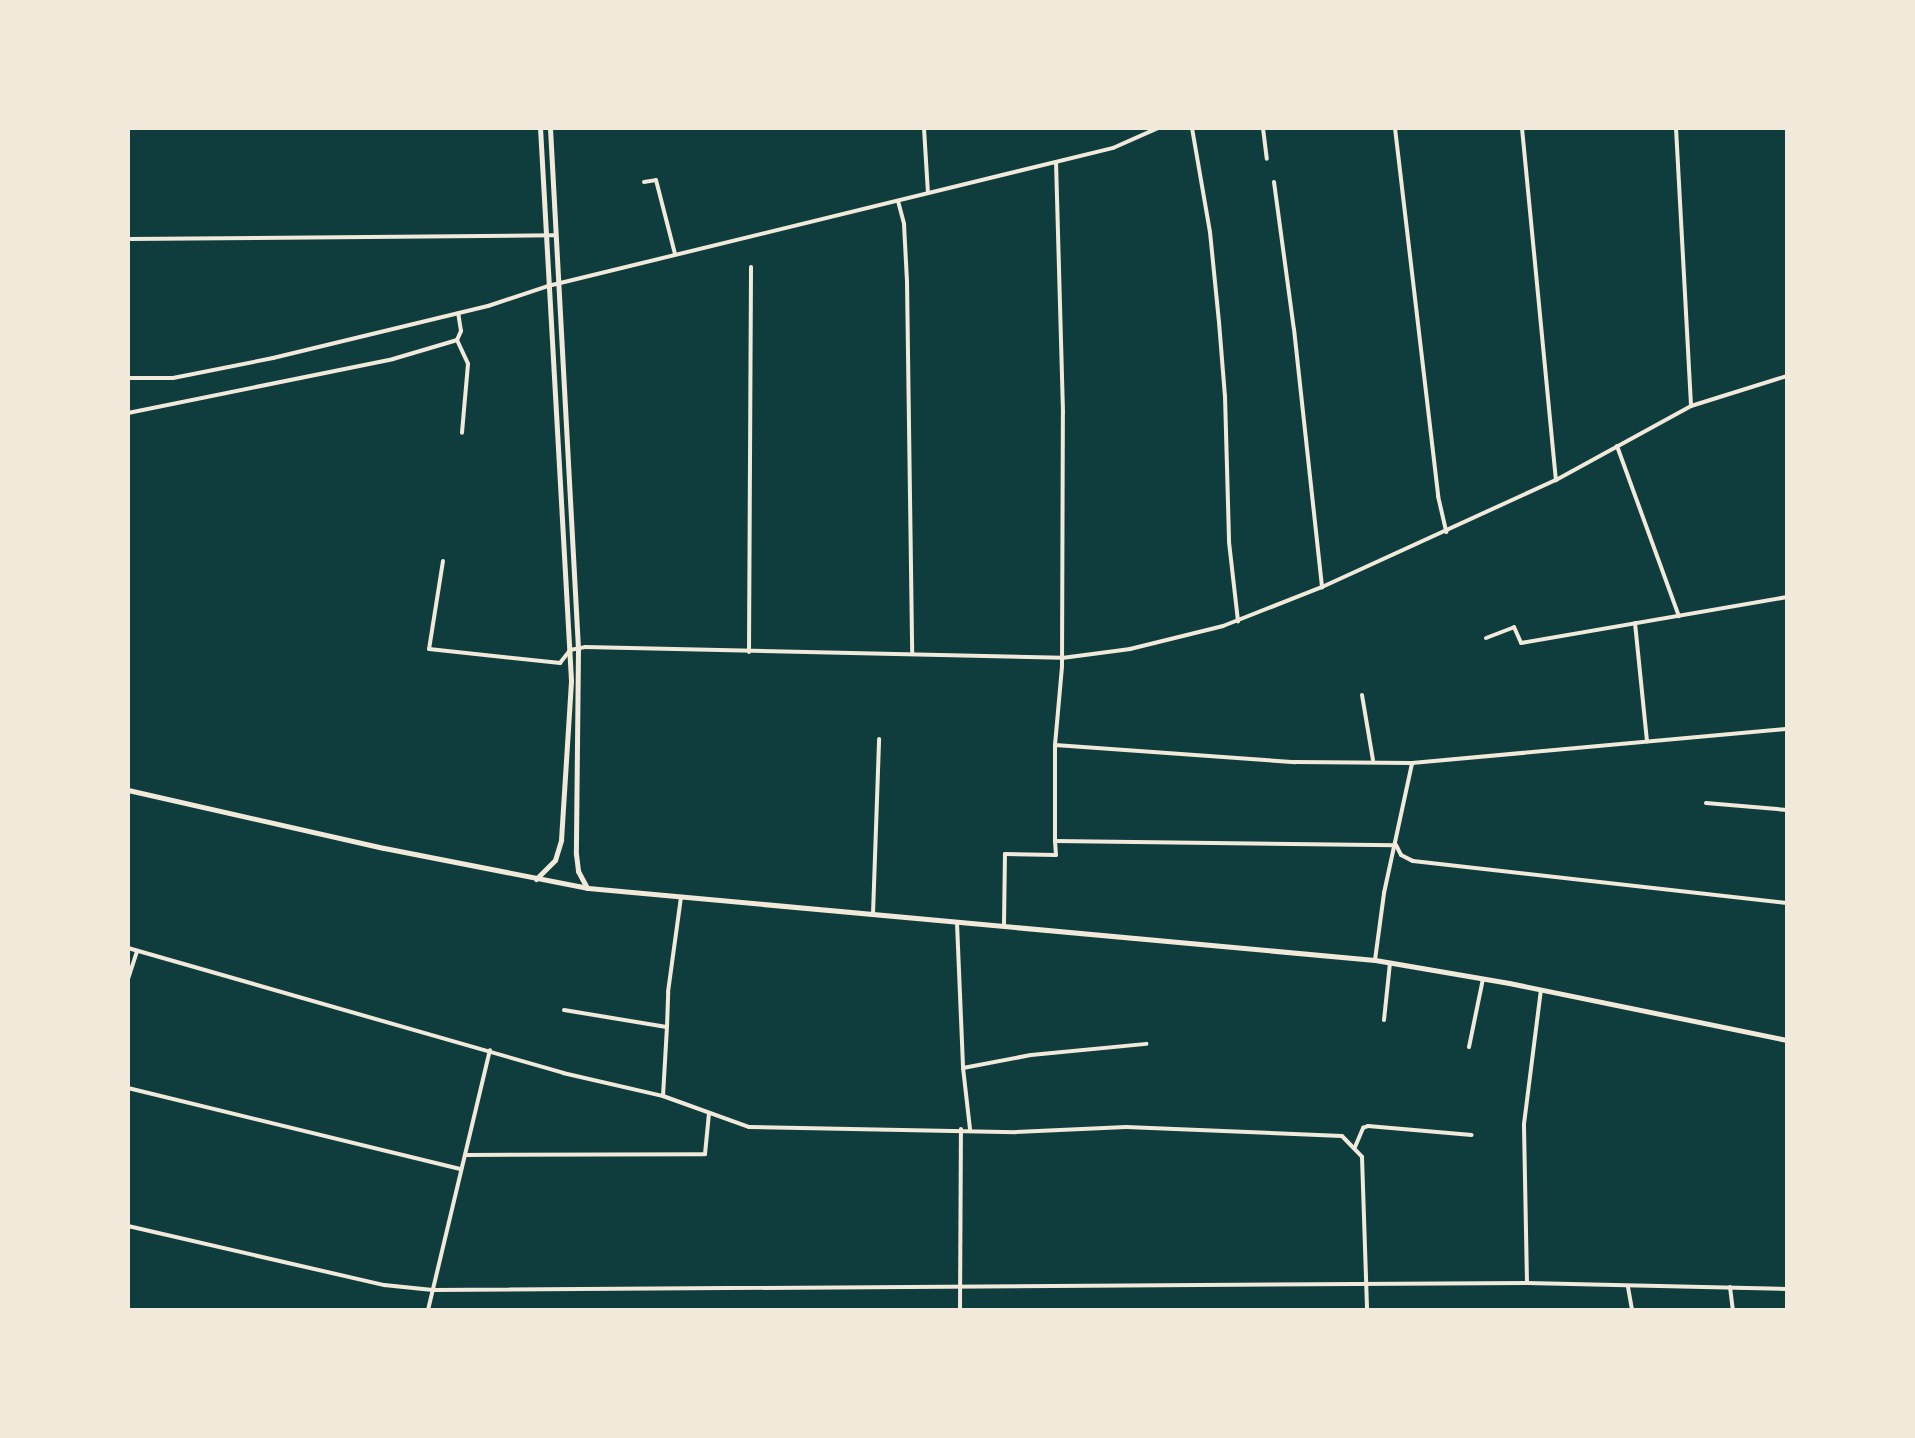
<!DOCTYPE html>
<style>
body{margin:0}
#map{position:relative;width:1915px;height:1438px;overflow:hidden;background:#0f3d3e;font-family:"Noto Serif",serif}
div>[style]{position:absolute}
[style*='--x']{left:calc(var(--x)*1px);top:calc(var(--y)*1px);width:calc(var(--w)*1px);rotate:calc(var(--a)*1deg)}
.minor>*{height:4px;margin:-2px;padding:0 2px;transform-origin:2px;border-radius:2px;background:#f1e9da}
.tertiary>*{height:5px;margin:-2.5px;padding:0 2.5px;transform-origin:2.5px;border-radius:2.5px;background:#f1e9da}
.secondary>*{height:5px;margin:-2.5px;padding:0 2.5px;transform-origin:2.5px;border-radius:2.5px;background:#f1e9da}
span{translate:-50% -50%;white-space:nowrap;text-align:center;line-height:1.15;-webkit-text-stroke:6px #f1e9da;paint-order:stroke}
.frame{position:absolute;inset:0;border:130px solid #f1e9da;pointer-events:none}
</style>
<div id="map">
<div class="minor">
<div style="--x:924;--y:128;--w:65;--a:86.5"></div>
<div style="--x:1192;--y:128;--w:106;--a:80.2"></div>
<div style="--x:1210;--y:232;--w:90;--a:84.3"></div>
<div style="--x:1219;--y:322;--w:74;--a:85.4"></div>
<div style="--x:1225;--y:396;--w:146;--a:88.4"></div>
<div style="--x:1229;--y:542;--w:80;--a:83.5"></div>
<div style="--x:1263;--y:128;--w:31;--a:83"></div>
<div style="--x:1395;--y:128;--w:371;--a:83.3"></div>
<div style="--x:1438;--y:496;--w:37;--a:77"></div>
<div style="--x:1522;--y:128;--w:354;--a:84.5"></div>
<div style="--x:1676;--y:128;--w:277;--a:86.9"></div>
<div style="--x:644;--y:182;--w:12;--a:-9"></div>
<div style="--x:656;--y:180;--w:76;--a:75.6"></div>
<div style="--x:1274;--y:182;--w:148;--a:82.3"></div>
<div style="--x:1294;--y:329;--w:260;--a:83.8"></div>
<div style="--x:898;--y:201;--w:24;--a:75"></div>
<div style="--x:904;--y:224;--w:57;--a:87"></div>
<div style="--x:907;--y:281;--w:372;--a:89.2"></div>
<div style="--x:128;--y:239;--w:426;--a:-0.5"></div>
<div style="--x:457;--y:340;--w:26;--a:65"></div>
<div style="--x:468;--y:364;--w:69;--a:95"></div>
<div style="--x:128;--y:378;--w:45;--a:0"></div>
<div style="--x:173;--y:378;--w:102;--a:-11.3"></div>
<div style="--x:273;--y:358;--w:221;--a:-13.6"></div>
<div style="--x:488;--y:306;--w:63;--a:-18.4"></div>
<div style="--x:548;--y:286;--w:582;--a:-13.73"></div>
<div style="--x:1113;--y:148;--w:49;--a:-24"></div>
<div style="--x:128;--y:413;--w:270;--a:-11.5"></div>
<div style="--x:393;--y:359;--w:67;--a:-16.5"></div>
<div style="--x:457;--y:340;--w:10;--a:-66"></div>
<div style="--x:461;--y:331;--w:18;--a:-99"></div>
<div style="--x:1617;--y:446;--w:181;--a:70"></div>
<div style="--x:443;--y:561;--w:89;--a:99"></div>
<div style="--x:429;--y:649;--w:132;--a:6.1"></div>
<div style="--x:560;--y:663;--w:16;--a:-52"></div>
<div style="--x:570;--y:650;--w:15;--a:-11"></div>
<div style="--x:585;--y:647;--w:477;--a:1.3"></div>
<div style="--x:1062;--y:658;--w:69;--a:-7.5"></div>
<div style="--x:1130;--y:649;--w:96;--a:-13.9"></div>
<div style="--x:1223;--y:626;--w:106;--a:-21.5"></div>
<div style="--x:1322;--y:587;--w:257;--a:-24.6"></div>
<div style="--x:1556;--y:480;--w:154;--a:-28.7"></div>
<div style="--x:1691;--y:406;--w:101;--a:-17.4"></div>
<div style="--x:1635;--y:623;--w:119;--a:84.2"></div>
<div style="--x:1486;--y:638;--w:30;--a:-21"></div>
<div style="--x:1514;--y:627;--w:17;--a:66"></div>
<div style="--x:1521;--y:643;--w:270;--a:-9.8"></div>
<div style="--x:749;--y:652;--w:385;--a:-89.7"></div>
<div style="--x:1362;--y:695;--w:66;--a:80.4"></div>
<div style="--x:1055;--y:745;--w:241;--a:4.1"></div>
<div style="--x:1295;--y:762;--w:117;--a:0.5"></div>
<div style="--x:1412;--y:763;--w:377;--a:-5.2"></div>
<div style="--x:1706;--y:803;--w:81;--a:4.9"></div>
<div style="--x:1055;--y:841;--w:96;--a:-90"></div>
<div style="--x:1055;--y:745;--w:78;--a:-84.9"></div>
<div style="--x:1062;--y:667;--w:255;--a:-89.8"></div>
<div style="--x:1063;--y:412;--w:250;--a:-91.6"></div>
<div style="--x:873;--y:914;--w:175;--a:-88"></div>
<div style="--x:957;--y:923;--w:145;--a:87.6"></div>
<div style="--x:1004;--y:924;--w:70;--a:-89.2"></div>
<div style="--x:1005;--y:854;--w:51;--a:1.1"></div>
<div style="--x:1056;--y:855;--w:14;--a:-94"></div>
<div style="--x:1055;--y:841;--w:341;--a:0.7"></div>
<div style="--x:1396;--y:845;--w:11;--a:63"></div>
<div style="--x:1401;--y:855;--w:13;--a:27"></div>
<div style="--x:1413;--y:861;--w:376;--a:6.4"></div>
<div style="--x:128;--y:948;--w:453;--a:16"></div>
<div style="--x:563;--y:1073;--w:103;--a:13"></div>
<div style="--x:663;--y:1096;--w:91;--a:19.8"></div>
<div style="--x:749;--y:1127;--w:267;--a:1.1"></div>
<div style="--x:1016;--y:1132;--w:110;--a:-2.6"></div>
<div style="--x:1126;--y:1127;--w:216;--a:2.4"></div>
<div style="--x:1342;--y:1136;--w:29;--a:46"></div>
<div style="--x:1362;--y:1157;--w:153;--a:88.1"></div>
<div style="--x:1375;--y:960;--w:68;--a:-82.3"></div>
<div style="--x:1384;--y:893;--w:133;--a:-77.8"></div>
<div style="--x:128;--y:979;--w:28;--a:-72"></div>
<div style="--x:564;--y:1010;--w:104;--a:9.4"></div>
<div style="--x:667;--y:1027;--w:35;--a:-88"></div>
<div style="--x:668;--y:992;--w:96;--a:-82.2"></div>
<div style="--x:1384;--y:1020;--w:57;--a:-84"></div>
<div style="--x:1469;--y:1047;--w:69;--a:-78.4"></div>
<div style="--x:128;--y:1088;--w:343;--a:13.7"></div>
<div style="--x:663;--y:1096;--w:69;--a:-86.7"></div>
<div style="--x:970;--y:1129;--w:61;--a:-96.5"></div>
<div style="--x:963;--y:1068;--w:69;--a:-10.8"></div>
<div style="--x:1031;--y:1055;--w:116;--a:-5.5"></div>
<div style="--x:1355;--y:1147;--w:21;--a:-67"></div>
<div style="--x:1363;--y:1128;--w:5;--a:-22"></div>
<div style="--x:1368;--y:1126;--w:104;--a:4.9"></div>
<div style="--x:465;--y:1155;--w:240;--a:-0.2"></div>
<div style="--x:705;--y:1154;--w:41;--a:-84.4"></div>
<div style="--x:128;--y:1226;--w:263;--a:13"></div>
<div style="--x:384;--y:1285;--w:49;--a:5.8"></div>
<div style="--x:433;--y:1290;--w:1094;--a:-0.37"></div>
<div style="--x:1527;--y:1283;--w:260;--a:1.3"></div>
<div style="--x:1527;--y:1283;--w:159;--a:-91.1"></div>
<div style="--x:1524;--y:1124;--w:135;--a:-82.8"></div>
<div style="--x:1628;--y:1287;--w:23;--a:80"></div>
<div style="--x:1730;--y:1287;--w:23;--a:83"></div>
<div style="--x:428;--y:1310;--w:267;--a:-76.6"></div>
<div style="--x:960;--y:1310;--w:181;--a:-89.7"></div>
</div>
<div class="tertiary">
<div style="--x:550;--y:128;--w:522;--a:86.92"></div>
<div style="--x:578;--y:649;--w:205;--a:90.6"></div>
<div style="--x:576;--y:854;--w:17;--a:83"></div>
<div style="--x:578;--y:871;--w:19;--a:62"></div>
<div style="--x:536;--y:879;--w:27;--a:-45"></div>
<div style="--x:555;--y:860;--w:21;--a:-73"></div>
<div style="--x:561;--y:840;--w:160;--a:-86.4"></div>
<div style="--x:571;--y:680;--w:553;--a:-93.21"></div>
</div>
<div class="secondary">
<div style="--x:128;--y:790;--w:262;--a:12.8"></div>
<div style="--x:384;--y:848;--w:208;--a:11.1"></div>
<div style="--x:588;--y:888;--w:790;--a:5.23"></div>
<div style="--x:1375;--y:960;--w:136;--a:9.7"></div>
<div style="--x:1509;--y:983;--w:284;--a:11.6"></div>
</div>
<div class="frame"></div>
</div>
